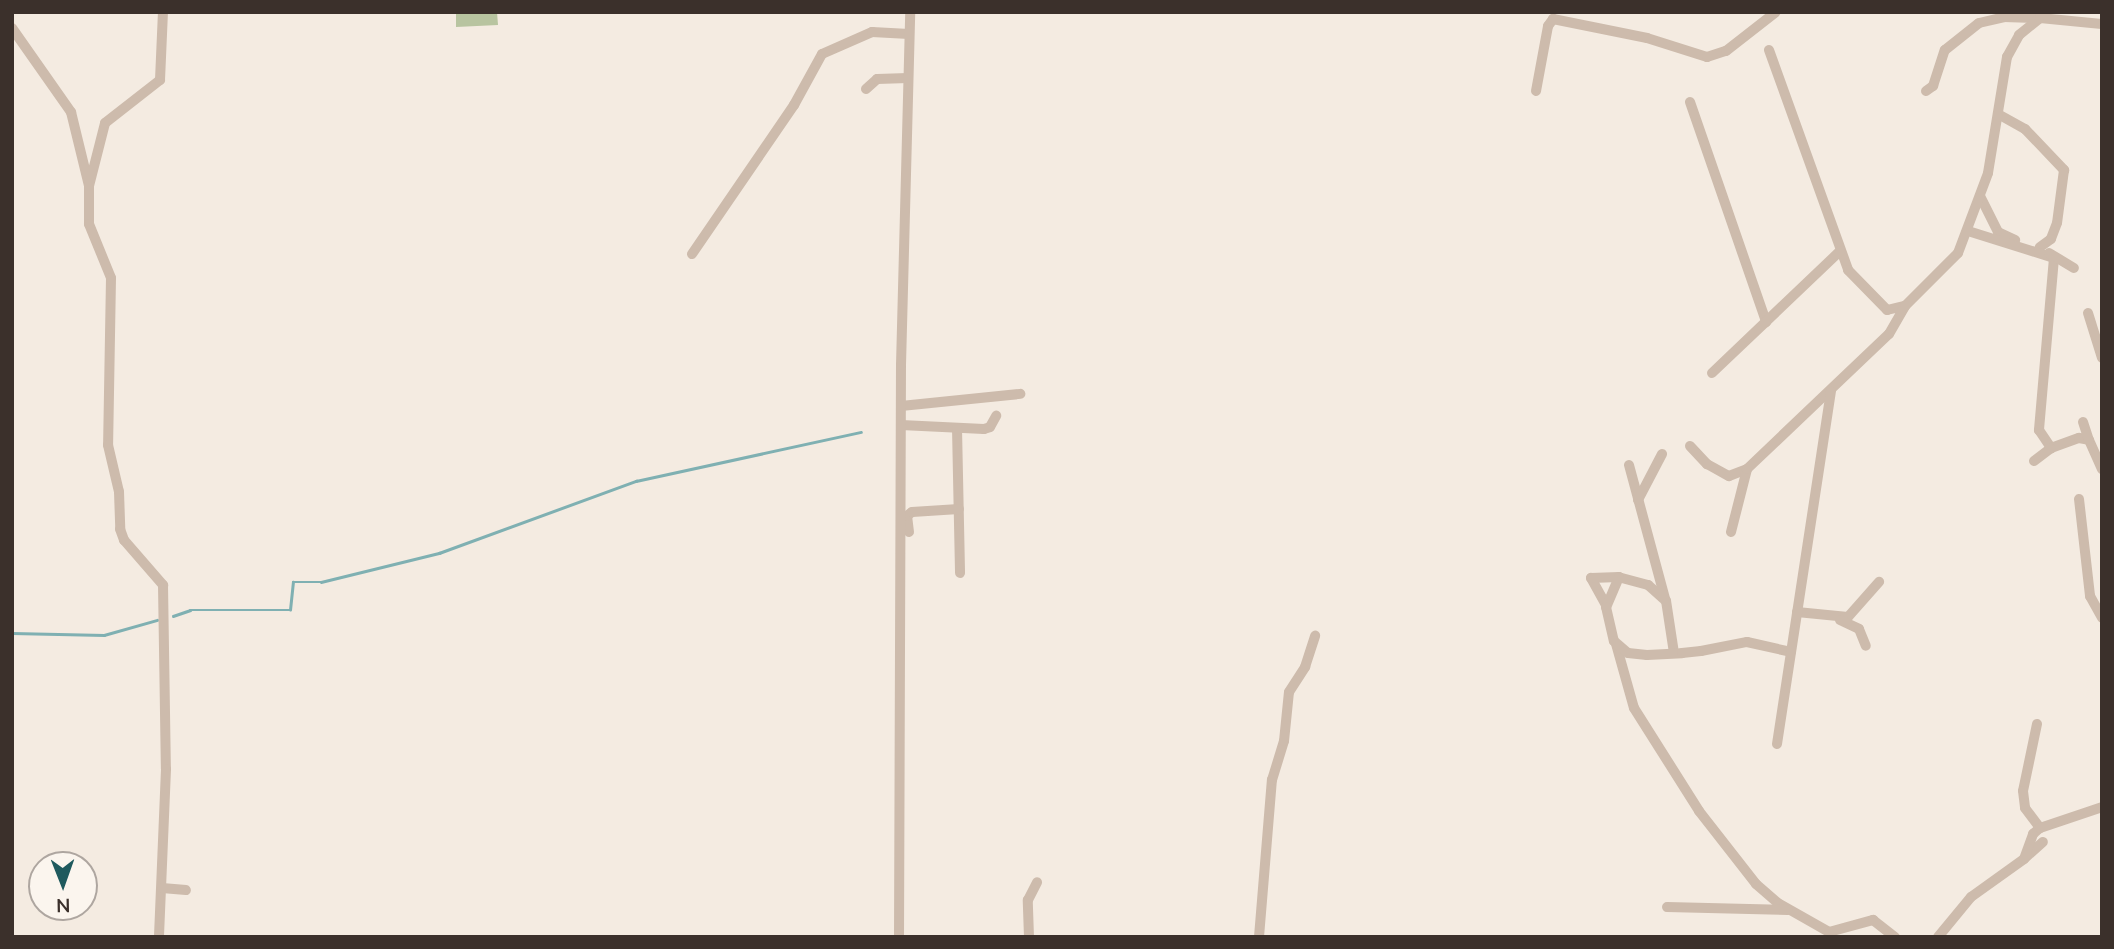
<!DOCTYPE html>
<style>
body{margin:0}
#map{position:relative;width:2114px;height:949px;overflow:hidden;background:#f4ebe1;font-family:"Nunito Sans",sans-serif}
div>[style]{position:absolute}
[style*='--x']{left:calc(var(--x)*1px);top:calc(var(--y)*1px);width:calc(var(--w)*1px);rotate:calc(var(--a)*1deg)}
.green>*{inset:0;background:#b8c4a0}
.stream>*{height:2.5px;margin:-1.25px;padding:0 1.25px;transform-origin:1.25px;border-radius:1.25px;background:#7fb0b2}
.minor>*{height:10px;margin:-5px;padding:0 5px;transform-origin:5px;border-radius:5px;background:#cdbbac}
span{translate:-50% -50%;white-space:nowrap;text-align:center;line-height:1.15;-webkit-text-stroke:5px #fbf5ee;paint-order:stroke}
.frame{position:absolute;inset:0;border:14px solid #3b302b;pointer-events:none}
.north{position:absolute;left:28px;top:851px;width:70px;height:70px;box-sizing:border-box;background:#fbf5ee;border:2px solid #aea6a0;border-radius:50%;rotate:179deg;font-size:19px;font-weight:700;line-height:28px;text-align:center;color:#3b302b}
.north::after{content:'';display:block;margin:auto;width:24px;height:32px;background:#1f5a5e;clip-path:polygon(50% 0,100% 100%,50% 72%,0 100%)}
</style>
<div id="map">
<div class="green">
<div style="clip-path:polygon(456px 12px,497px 12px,498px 25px,456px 27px)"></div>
</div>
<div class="stream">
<div style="--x:173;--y:616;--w:18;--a:-19"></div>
<div style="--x:190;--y:610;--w:100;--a:0"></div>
<div style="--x:290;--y:610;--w:28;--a:-84"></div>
<div style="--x:293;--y:582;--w:28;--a:0"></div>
<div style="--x:321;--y:582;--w:122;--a:-13.8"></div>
<div style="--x:439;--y:553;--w:210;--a:-20.1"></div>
<div style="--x:636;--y:481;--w:230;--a:-12.3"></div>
<div style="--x:12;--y:633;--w:92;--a:1.2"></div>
<div style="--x:104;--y:635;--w:55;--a:-15.8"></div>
</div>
<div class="minor">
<div style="--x:12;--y:28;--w:103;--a:54.9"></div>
<div style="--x:71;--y:112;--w:76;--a:76.3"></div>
<div style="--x:89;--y:186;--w:38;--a:90"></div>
<div style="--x:89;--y:224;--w:58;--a:67.8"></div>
<div style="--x:111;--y:278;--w:167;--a:91"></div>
<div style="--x:108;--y:445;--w:48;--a:76.8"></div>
<div style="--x:119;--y:492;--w:37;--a:88"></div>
<div style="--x:120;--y:529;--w:12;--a:70"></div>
<div style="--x:124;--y:540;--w:60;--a:49.1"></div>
<div style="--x:163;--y:585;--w:184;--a:89.1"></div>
<div style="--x:166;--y:769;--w:168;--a:92.4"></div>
<div style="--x:1769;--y:50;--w:234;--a:70.2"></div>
<div style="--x:1848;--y:270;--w:56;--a:45.7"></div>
<div style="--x:1887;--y:310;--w:18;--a:-13"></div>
<div style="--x:866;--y:89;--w:15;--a:-42"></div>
<div style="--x:877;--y:79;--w:31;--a:-2"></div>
<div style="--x:1536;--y:91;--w:66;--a:-79.5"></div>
<div style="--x:1548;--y:26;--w:9;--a:-54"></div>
<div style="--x:1553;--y:19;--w:96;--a:11.4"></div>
<div style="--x:1647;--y:38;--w:63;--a:17.6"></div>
<div style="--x:1707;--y:57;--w:20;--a:-18"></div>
<div style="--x:1726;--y:51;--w:63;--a:-38"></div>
<div style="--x:1926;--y:91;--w:9;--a:-36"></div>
<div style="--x:1933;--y:86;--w:38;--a:-72"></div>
<div style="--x:1945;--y:50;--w:43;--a:-38.5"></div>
<div style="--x:1979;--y:23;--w:26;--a:-13"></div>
<div style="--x:2004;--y:17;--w:36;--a:2"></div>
<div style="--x:1690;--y:102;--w:233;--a:70.9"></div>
<div style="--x:1998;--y:114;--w:31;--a:29"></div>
<div style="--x:2025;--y:129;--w:57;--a:46.4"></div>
<div style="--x:2064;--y:170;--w:53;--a:97.5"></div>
<div style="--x:2057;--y:223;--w:17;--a:111"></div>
<div style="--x:2051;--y:239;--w:14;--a:144"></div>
<div style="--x:89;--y:186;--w:65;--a:-75.7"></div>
<div style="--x:105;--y:123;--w:70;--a:-38"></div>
<div style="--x:160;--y:80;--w:68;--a:-87.5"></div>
<div style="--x:1980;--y:196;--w:40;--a:63.4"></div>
<div style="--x:1998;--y:232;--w:19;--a:25"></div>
<div style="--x:1968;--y:231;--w:90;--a:17.4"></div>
<div style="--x:2054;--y:258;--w:173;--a:95"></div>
<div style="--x:2039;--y:430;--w:22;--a:56"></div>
<div style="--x:2051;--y:448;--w:30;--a:-20"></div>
<div style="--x:2079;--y:438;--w:10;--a:11"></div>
<div style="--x:2089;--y:440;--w:32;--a:66"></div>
<div style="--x:2049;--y:253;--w:29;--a:31"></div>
<div style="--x:692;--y:254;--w:181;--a:-55.6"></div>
<div style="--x:794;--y:105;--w:58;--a:-61.2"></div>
<div style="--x:822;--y:54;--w:55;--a:-23.7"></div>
<div style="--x:872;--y:32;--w:37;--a:3"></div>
<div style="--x:2088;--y:313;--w:47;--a:72.7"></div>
<div style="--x:1712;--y:373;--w:177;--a:-43.6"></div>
<div style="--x:901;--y:406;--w:120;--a:-5.8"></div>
<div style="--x:2083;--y:422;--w:19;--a:72"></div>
<div style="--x:901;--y:425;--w:83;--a:2.8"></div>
<div style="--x:984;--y:429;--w:6;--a:-18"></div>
<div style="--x:990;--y:427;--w:13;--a:-61"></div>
<div style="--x:957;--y:428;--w:145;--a:88.8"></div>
<div style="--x:1690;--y:446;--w:25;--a:47"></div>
<div style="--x:1707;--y:464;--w:25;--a:29"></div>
<div style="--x:1729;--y:476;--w:19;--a:-21"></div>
<div style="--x:2034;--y:461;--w:21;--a:-37"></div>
<div style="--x:1629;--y:465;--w:138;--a:74.9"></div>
<div style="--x:2079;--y:499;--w:98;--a:83.5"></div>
<div style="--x:2090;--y:596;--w:25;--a:61"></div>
<div style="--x:1638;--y:500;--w:52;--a:-62.4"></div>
<div style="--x:909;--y:532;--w:16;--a:-97"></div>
<div style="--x:907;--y:516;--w:6;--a:-39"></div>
<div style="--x:912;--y:512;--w:47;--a:-3.7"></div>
<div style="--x:1731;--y:532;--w:65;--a:-75.7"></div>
<div style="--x:1747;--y:469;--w:196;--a:-43.6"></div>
<div style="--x:1889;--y:334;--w:32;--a:-60"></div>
<div style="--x:1905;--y:306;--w:75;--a:-45"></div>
<div style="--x:1958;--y:253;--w:85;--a:-69.4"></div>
<div style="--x:1988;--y:173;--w:118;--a:-80.7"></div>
<div style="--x:2007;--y:57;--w:25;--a:-61"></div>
<div style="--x:2019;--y:35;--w:27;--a:-39"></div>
<div style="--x:2040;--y:18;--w:62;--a:5.5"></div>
<div style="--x:1606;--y:605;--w:31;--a:-119"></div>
<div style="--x:1591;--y:578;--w:28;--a:-2"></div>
<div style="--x:1797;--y:612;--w:51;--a:5.6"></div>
<div style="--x:1848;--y:617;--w:47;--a:-48.5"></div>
<div style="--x:1840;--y:620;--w:21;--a:25"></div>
<div style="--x:1859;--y:629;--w:18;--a:68"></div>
<div style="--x:1616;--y:644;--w:66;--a:74.3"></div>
<div style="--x:1634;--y:708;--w:122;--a:57.7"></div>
<div style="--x:1699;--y:811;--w:93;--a:52"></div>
<div style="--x:1756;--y:884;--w:29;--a:41"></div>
<div style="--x:1778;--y:903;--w:59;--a:29.6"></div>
<div style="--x:1829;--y:932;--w:46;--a:-15.3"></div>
<div style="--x:1873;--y:920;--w:28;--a:38"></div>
<div style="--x:1674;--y:653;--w:53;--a:-98.7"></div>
<div style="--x:1666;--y:601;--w:24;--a:-138"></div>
<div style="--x:1648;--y:585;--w:30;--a:-165"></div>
<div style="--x:1619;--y:577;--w:33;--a:113"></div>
<div style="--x:1606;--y:607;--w:35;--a:77"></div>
<div style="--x:1614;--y:641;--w:18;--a:41"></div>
<div style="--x:1628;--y:653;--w:19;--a:6"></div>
<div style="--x:1647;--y:655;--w:35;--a:-3"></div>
<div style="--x:1682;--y:653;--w:19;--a:-6"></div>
<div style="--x:1701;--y:651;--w:47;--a:-11.1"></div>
<div style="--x:1747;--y:642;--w:45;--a:12.8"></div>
<div style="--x:2037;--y:724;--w:68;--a:101.8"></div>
<div style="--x:2023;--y:791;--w:17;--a:83"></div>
<div style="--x:2025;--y:808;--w:25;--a:53"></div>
<div style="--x:1777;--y:744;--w:357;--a:-81.3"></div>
<div style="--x:2025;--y:858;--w:24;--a:-42"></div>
<div style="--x:162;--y:888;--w:24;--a:5"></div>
<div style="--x:1667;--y:907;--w:121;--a:1.4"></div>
<div style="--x:899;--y:937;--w:572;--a:-89.8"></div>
<div style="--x:901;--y:365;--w:353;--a:-88.5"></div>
<div style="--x:1029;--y:937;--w:37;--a:-92"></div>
<div style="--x:1028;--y:900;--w:20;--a:-63"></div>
<div style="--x:1259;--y:937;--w:158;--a:-85.3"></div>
<div style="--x:1272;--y:780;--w:41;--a:-72.9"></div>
<div style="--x:1284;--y:741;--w:49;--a:-84.2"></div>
<div style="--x:1289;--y:692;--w:30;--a:-57"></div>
<div style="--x:1305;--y:667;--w:33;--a:-72"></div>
<div style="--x:1938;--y:937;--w:52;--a:-50.5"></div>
<div style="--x:1971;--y:897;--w:65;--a:-35.6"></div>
<div style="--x:2024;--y:859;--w:27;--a:-70"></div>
<div style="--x:2033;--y:834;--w:9;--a:-41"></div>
<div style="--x:2040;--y:828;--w:65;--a:-18.7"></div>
</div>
<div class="frame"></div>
<div class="north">N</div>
</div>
